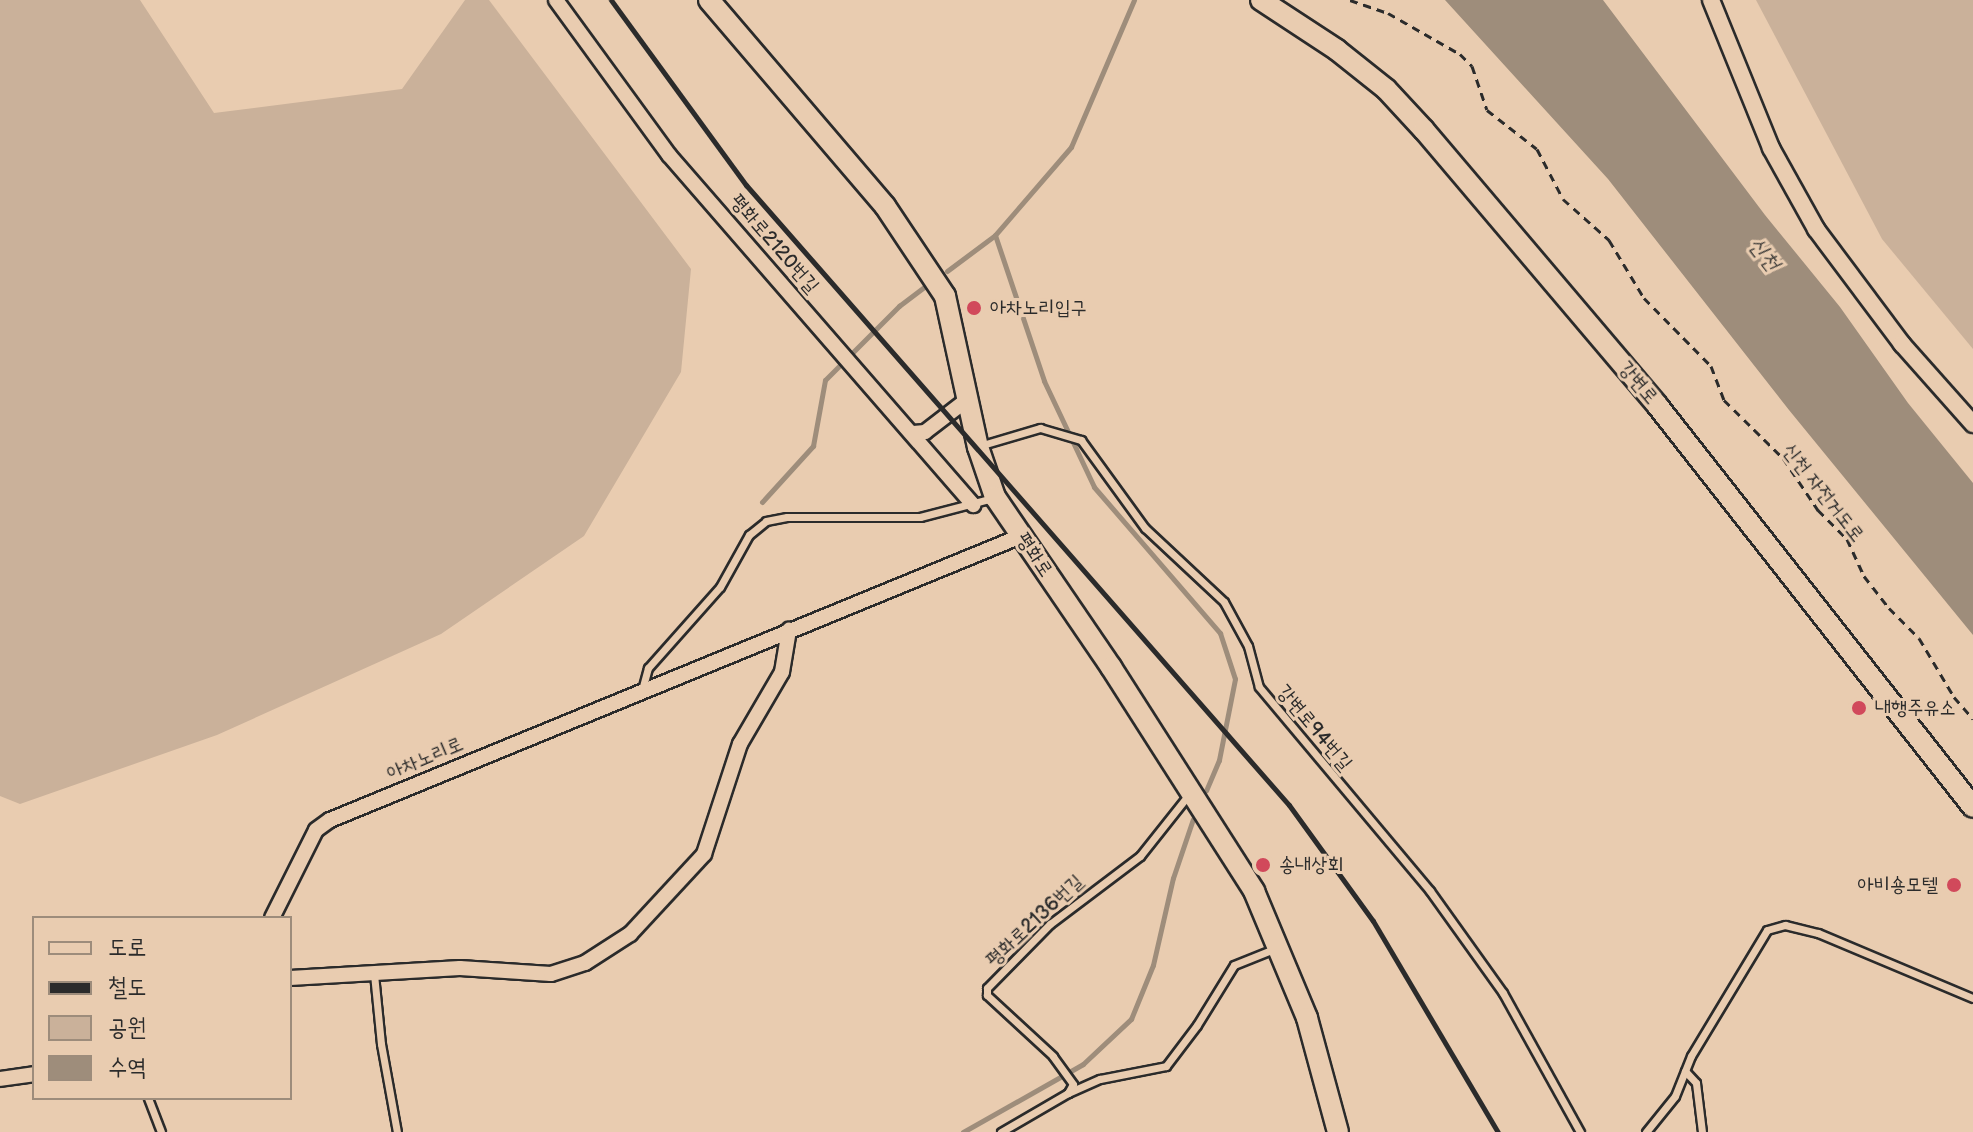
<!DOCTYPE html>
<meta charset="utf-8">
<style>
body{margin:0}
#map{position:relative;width:1973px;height:1132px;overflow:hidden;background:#e9ccb0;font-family:"Balsamiq Sans","Poor Story",sans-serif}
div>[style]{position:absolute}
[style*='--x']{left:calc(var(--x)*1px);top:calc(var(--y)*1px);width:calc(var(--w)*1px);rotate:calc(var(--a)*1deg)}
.green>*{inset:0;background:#cab19a}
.water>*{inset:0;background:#9e8d7b}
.stream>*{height:5px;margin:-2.5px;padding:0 2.5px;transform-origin:2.5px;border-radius:2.5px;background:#9e8d7b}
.path>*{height:3px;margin-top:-1.5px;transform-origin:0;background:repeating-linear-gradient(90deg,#2b2b2b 0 8px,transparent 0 14px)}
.roads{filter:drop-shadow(2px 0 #2b2b2b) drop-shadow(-2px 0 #2b2b2b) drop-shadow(0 2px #2b2b2b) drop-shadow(0 -2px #2b2b2b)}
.service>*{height:7px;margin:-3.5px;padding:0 3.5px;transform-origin:3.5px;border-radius:3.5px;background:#e9ccb0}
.minor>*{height:14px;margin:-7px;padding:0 7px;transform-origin:7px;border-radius:7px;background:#e9ccb0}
.tertiary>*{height:16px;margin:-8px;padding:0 8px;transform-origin:8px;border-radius:8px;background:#e9ccb0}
.secondary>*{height:20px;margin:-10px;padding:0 10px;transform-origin:10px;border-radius:10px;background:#e9ccb0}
.rail>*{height:5px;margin:-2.5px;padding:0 2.5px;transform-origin:2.5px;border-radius:2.5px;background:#2b2b2b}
.dots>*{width:22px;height:22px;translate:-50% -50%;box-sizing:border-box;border:4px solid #e9ccb0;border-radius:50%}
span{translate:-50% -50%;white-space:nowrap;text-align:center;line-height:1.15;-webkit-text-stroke:6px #e9ccb0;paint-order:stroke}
.street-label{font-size:20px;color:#2b2b2b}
.poi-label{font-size:20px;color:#2b2b2b}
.left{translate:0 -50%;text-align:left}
.right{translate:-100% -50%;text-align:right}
.water-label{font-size:22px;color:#423f3b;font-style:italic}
.legend{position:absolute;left:32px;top:916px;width:260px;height:184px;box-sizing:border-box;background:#e9ccb0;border:2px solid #9d8c7b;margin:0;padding:10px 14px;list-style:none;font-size:24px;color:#2b2b2b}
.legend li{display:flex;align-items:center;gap:16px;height:40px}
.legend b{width:40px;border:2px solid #9d8c7b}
</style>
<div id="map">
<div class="green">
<div style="clip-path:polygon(0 0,140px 0,214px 113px,402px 89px,465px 0,489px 0,691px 269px,681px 372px,584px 536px,441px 634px,217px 735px,20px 804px,0 796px)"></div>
<div style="clip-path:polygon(1756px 0,1973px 0,1973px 349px,1882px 239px)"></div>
</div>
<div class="water">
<div style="clip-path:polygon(1445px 0,1603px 0,1765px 215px,1840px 307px,1908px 403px,1973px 483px,1973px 635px,1789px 410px,1608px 179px)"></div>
</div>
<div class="stream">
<div style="--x:1134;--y:0;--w:160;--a:113.2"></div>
<div style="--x:1071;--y:147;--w:116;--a:130.8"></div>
<div style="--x:995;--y:235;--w:154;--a:71.4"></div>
<div style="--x:1044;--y:381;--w:117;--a:64.7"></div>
<div style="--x:1094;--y:487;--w:193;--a:49.2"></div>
<div style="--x:1220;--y:633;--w:48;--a:71.9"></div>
<div style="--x:1235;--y:679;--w:83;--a:101.2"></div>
<div style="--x:1219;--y:760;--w:33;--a:113"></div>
<div style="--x:947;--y:271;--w:59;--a:-36.7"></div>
<div style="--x:762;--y:502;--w:76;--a:-47.7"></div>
<div style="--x:813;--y:446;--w:67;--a:-79.7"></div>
<div style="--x:825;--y:380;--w:105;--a:-45"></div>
<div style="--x:899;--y:306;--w:31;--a:-37"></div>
<div style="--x:963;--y:1132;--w:138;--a:-29.5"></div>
<div style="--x:1083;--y:1064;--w:66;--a:-43.2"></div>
<div style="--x:1131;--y:1019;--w:58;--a:-67.8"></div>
<div style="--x:1153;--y:965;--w:89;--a:-77.1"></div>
<div style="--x:1173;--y:878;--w:62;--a:-71.3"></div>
</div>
<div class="path">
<div style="--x:1350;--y:0;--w:40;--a:18.9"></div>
<div style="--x:1388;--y:13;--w:83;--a:29.7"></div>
<div style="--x:1460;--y:54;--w:17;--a:45"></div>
<div style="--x:1472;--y:66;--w:46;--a:71.2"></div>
<div style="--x:1487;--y:110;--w:63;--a:38"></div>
<div style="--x:1537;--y:149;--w:56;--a:62.5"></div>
<div style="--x:1563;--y:199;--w:62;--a:41.7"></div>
<div style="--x:1609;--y:240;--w:68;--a:58.9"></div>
<div style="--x:1644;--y:298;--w:95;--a:45.4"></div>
<div style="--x:1711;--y:366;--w:36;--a:69"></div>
<div style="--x:1724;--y:400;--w:83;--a:44.5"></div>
<div style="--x:1783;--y:458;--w:63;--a:56.1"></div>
<div style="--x:1818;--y:510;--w:41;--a:45"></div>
<div style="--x:1847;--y:539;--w:41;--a:65.3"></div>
<div style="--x:1864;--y:576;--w:41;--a:52"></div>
<div style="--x:1889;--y:608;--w:42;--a:45"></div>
<div style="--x:1919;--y:638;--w:69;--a:59.3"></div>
<div style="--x:1954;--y:697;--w:29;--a:49"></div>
</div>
<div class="roads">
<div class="service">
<div style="--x:979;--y:446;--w:64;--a:-16.4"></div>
<div style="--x:1040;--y:428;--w:43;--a:16.3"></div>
<div style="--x:1081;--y:440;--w:109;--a:54"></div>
<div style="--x:1145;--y:528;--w:108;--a:43.1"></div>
<div style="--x:1224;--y:602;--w:50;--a:61.4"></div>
<div style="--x:1248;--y:646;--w:42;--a:75"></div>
<div style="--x:1259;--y:687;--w:266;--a:50"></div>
<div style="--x:1430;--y:891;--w:125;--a:54.4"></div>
<div style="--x:1503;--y:993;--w:159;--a:61"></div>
<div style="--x:642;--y:690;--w:23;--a:-75"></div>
<div style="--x:648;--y:668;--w:108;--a:-48.4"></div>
<div style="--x:720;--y:587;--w:60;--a:-60.9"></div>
<div style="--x:749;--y:535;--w:22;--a:-39"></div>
<div style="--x:766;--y:521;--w:21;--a:-11"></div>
<div style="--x:787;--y:517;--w:133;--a:0"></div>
<div style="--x:920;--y:517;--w:75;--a:-14.6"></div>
<div style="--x:374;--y:974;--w:70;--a:84.3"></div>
<div style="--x:381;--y:1044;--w:89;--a:79.7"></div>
<div style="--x:1685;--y:1071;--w:16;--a:47"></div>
<div style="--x:1696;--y:1083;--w:49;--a:83"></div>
<div style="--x:1068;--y:1093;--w:35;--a:-24"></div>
<div style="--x:1100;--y:1079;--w:67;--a:-11.1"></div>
<div style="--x:1166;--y:1066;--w:51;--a:-52.9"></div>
<div style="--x:1197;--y:1025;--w:70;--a:-58.3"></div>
<div style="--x:1234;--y:965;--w:43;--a:-21.8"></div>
<div style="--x:148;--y:1098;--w:36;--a:69"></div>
<div style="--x:1001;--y:1132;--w:78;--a:-30.2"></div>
<div style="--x:1068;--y:1093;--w:10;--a:-61"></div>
<div style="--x:1073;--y:1084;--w:34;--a:-126"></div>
<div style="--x:1053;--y:1056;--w:90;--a:-137.3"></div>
<div style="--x:987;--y:995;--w:7;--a:-90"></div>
<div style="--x:987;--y:988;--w:90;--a:-45.5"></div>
<div style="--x:1050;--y:924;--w:113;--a:-37.1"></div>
<div style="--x:1140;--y:856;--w:80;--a:-51.6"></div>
<div style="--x:1646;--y:1132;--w:46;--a:-51.1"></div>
<div style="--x:1675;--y:1096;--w:43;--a:-68.2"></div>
<div style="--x:1691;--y:1056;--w:147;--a:-58.9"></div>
<div style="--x:1767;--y:930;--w:19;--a:-16"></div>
<div style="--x:1785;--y:925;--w:34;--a:14"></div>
<div style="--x:1818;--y:933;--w:168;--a:22.8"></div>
</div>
<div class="minor">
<div style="--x:556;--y:0;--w:192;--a:53.9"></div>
<div style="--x:669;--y:155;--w:464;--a:49"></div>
<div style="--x:912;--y:433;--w:13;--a:-4"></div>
<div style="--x:925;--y:432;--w:54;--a:-37.5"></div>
<div style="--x:272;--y:918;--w:98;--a:-63.4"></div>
<div style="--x:316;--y:830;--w:17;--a:-36"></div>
<div style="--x:330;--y:820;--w:747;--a:-22.34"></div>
<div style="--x:290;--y:978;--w:170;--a:-3.4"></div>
<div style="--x:460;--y:968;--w:91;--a:3.8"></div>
<div style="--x:551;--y:974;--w:36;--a:-18"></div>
<div style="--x:585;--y:963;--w:54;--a:-32.8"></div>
<div style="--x:630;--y:934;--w:109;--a:-47.2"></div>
<div style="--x:704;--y:854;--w:116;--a:-71.9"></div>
<div style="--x:740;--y:744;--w:83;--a:-59.7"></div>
<div style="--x:782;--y:672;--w:43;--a:-80.5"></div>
<div style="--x:0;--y:1079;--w:34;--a:-8"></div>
</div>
<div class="tertiary">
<div style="--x:1711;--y:0;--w:160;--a:67.9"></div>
<div style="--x:1771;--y:148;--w:93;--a:60.9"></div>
<div style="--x:1816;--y:229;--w:144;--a:53.2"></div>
<div style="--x:1902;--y:344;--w:107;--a:48.4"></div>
</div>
<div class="secondary">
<div style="--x:709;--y:0;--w:271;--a:49.5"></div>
<div style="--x:885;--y:206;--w:108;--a:56.3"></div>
<div style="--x:945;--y:296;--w:155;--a:77.7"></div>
<div style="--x:978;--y:447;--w:53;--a:71.2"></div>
<div style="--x:995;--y:497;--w:206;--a:55.7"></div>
<div style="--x:1111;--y:667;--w:266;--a:57.4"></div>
<div style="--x:1254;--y:891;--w:138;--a:67.3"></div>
<div style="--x:1307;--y:1018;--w:118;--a:74.8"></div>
<div style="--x:1261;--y:0;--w:91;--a:33.3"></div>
<div style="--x:1337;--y:50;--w:63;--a:38.5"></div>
<div style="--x:1386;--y:89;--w:56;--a:47.2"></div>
<div style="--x:1424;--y:130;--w:360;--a:49.7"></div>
<div style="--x:1657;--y:405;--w:511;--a:51.83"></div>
</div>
</div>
<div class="rail">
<div style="--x:611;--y:0;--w:229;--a:53.9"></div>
<div style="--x:746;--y:185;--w:824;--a:48.79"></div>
<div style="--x:1289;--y:805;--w:143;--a:54.1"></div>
<div style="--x:1373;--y:921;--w:245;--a:59.4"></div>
</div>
<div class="dots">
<div style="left:974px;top:308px;background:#d1495b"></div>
<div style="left:1859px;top:708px;background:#d1495b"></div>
<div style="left:1263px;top:865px;background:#d1495b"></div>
<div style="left:1954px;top:885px;background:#d1495b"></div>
</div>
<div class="street-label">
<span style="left:774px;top:244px;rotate:49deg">평화로2120번길</span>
<span style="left:1638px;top:383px;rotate:50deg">강변로</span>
<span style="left:1823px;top:493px;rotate:52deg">신천 자전거도로</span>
<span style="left:1034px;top:555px;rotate:56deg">평화로</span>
<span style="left:1314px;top:728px;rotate:50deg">강변로94번길</span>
<span style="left:425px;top:759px;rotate:-23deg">아차노리로</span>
<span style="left:1035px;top:921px;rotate:-43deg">평화로2136번길</span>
</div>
<div class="poi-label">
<span class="left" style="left:990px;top:308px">아차노리입구</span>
<span class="left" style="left:1875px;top:708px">내행주유소</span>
<span class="left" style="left:1279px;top:865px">송내상회</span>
<span class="right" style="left:1938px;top:885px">아비숑모텔</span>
</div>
<div class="water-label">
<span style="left:1764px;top:254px;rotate:52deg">신천</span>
</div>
<ul class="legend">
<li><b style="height:10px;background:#e9ccb0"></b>도로</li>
<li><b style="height:10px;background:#2b2b2b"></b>철도</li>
<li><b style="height:22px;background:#cab19a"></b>공원</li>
<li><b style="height:22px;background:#9e8d7b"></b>수역</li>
</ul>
</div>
